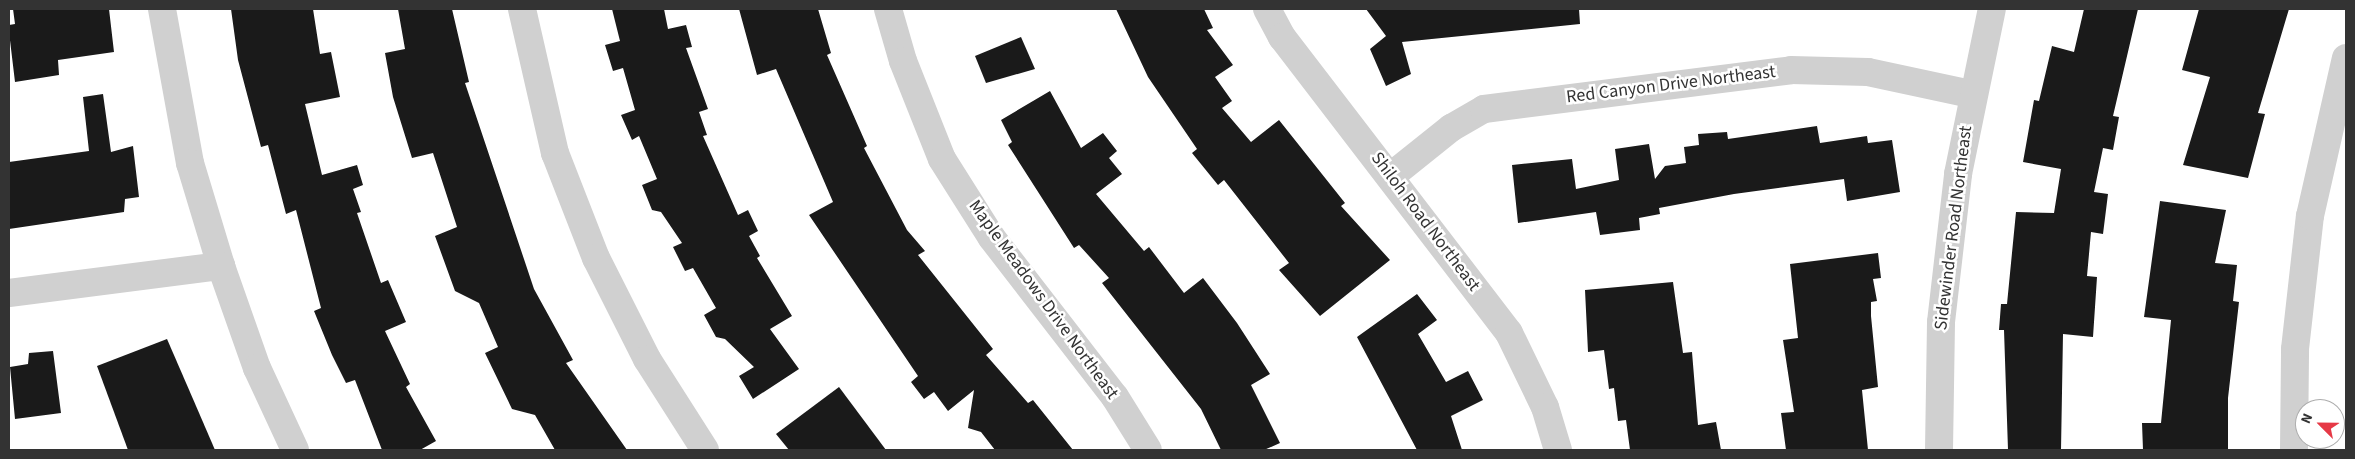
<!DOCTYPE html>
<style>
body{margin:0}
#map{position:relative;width:2355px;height:459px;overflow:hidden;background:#fff;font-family:"Source Sans 3",sans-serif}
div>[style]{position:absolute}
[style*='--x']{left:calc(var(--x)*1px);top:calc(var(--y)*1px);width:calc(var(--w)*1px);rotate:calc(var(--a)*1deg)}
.building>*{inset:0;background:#1a1a1a}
.street>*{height:28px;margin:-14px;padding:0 14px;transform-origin:14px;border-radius:14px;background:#d0d0d0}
span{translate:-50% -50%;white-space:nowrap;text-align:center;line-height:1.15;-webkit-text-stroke:5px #fff;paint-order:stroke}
.street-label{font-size:18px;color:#333}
.frame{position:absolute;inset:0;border:10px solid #333;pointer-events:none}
.north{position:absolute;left:2295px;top:399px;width:50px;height:50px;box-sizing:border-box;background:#fff;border:1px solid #adadad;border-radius:50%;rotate:293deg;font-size:14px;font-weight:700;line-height:20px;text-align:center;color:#333}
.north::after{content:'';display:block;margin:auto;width:18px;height:22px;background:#e63946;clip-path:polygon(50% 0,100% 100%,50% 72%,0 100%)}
</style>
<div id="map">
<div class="building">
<div style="clip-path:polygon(13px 9px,109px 9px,114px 52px,58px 60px,59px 75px,15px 82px,9px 32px,9px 25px,15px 24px)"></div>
<div style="clip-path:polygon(231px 9px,313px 9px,320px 54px,331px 52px,340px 97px,305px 104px,322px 175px,357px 165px,363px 185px,353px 189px,361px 212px,357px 213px,381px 283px,388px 280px,406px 322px,385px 331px,410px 384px,406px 387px,436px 441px,420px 450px,382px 450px,355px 380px,346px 383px,332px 355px,314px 311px,321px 308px,296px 210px,286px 214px,268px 145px,261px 147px,238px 60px)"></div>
<div style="clip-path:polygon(398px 9px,452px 9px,469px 82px,465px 83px,534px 289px,573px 360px,566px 363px,627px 450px,555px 450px,535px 415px,512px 409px,485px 353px,498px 347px,479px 303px,455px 291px,435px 236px,457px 227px,433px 153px,412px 158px,393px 97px,385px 53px,405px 49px)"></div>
<div style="clip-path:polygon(612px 9px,664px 9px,668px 29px,686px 25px,692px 47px,686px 48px,708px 109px,699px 112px,707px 135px,703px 136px,738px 215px,748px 210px,758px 231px,749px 236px,760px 256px,757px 258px,792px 316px,770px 329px,799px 369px,753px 399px,739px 376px,754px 367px,725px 339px,716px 337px,704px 315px,716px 308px,693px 268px,685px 271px,673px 247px,682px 243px,661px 212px,652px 210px,642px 185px,657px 179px,639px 136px,632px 140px,621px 115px,635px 110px,623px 68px,613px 71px,605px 45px,620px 41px)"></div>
<div style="clip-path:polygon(739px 9px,818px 9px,831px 53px,827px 55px,867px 146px,864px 148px,907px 230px,925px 251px,918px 255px,993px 349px,986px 355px,1028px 403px,1033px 400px,1073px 450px,995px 450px,981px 432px,968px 428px,974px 390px,948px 411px,934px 392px,924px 399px,911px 382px,918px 376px,809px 215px,833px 202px,776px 69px,757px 75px)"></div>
<div style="clip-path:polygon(1116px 9px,1204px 9px,1213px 28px,1207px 30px,1233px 65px,1215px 77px,1232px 101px,1222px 108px,1251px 142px,1279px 120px,1345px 203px,1341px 206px,1390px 260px,1320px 316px,1279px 270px,1289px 263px,1224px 180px,1218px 185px,1192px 153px,1197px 149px,1148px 77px)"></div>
<div style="clip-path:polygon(1366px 9px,1579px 9px,1580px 24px,1402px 42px,1411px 74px,1386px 86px,1370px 49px,1386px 36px)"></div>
<div style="clip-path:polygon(2084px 9px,2138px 9px,2113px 116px,2119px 117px,2113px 150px,2103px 148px,2094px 192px,2108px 194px,2103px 234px,2091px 232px,2087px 276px,2097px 277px,2093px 337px,2063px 334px,2061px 450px,2008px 450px,2004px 330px,1999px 330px,2001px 304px,2007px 304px,2016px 212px,2054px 213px,2061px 169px,2023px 162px,2034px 100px,2039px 101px,2052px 46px,2074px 52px)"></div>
<div style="clip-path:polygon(2199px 9px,2289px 9px,2258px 113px,2265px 114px,2248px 178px,2183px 165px,2210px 77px,2182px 70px)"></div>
<div style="clip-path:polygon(1021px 37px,1035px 69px,986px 83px,975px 56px)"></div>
<div style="clip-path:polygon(1050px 91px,1081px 148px,1103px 133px,1117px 151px,1109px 158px,1122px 174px,1096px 194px,1144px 251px,1149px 247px,1184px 293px,1203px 278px,1237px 323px,1270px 374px,1251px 385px,1280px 443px,1264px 450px,1221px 450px,1201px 409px,1102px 283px,1109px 278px,1079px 245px,1074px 248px,1008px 145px,1012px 142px,1001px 120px)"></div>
<div style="clip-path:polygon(103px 94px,111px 152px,133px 146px,139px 197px,125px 199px,124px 212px,9px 229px,9px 162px,89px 151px,83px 97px)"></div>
<div style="clip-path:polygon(1817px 126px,1820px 143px,1867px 136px,1868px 143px,1892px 140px,1900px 192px,1847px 201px,1844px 179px,1734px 194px,1659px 208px,1660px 214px,1639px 218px,1640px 230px,1600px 235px,1596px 212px,1518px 223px,1512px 165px,1572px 159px,1576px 189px,1619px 180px,1615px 149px,1649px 144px,1655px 179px,1665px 166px,1686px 163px,1684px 147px,1699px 145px,1698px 134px,1727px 132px,1728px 139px)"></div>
<div style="clip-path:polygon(2160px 201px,2226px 210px,2215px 263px,2237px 265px,2233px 301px,2239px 302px,2228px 398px,2228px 450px,2143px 450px,2142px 423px,2161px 423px,2171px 320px,2144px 317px)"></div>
<div style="clip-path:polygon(1878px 253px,1881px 278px,1873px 279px,1877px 301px,1871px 302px,1871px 316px,1878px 387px,1862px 390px,1868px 450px,1786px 450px,1781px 413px,1794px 412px,1783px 340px,1798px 338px,1790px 264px)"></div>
<div style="clip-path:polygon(1673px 282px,1683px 353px,1692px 352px,1698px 425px,1716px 422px,1721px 450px,1630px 450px,1626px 420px,1618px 421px,1614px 388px,1609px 389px,1604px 350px,1588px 352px,1585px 290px)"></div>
<div style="clip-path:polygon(1417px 294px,1437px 320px,1418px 334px,1446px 382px,1468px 371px,1483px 400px,1451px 416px,1462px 450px,1417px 450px,1357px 337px)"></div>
<div style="clip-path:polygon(167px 339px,193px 399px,215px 450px,128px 450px,97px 366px)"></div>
<div style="clip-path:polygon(53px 351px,61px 413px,15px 419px,10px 367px,28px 364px,29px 353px)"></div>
<div style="clip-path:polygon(839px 387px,886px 450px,789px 450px,776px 434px)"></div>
</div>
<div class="street">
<div style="--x:162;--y:9;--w:157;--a:79.7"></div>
<div style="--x:190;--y:163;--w:108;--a:73.2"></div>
<div style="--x:221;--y:266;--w:108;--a:70.6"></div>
<div style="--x:257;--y:368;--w:90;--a:65.1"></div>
<div style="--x:522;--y:9;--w:148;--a:77.1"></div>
<div style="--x:555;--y:153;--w:113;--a:68.7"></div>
<div style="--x:596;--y:258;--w:113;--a:63.2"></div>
<div style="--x:647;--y:359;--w:108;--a:57.5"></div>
<div style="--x:888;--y:9;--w:54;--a:73.9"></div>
<div style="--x:903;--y:61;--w:105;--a:68.3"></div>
<div style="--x:942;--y:159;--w:93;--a:57.7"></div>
<div style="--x:992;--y:238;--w:201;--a:52.3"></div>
<div style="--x:1115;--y:397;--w:62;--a:58.1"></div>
<div style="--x:1267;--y:9;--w:32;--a:62"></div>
<div style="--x:1282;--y:37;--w:373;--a:52.5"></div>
<div style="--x:1509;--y:333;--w:82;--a:64.1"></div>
<div style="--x:1545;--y:407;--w:45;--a:73.2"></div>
<div style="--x:1391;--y:176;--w:77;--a:-38.7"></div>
<div style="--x:1451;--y:128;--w:38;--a:-30"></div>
<div style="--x:1484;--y:109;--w:309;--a:-7.2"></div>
<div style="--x:1791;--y:70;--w:77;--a:1.5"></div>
<div style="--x:1868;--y:72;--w:105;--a:12.1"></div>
<div style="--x:9;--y:293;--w:214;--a:-7.3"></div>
<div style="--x:1939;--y:450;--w:128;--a:-89.1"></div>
<div style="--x:1941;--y:322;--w:149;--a:-83.4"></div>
<div style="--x:1958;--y:174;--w:168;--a:-78.4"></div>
<div style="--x:2294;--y:450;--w:101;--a:-89.4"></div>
<div style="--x:2295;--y:349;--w:134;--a:-83.6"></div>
<div style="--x:2310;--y:216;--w:162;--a:-77.2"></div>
</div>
<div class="street-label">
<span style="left:1671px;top:85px;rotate:-7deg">Red Canyon Drive Northeast</span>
<span style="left:1425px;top:222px;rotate:53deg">Shiloh Road Northeast</span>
<span style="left:1954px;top:228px;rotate:-83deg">Sidewinder Road Northeast</span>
<span style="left:1043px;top:300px;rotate:54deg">Maple Meadows Drive Northeast</span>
</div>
<div class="frame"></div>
<div class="north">N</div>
</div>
